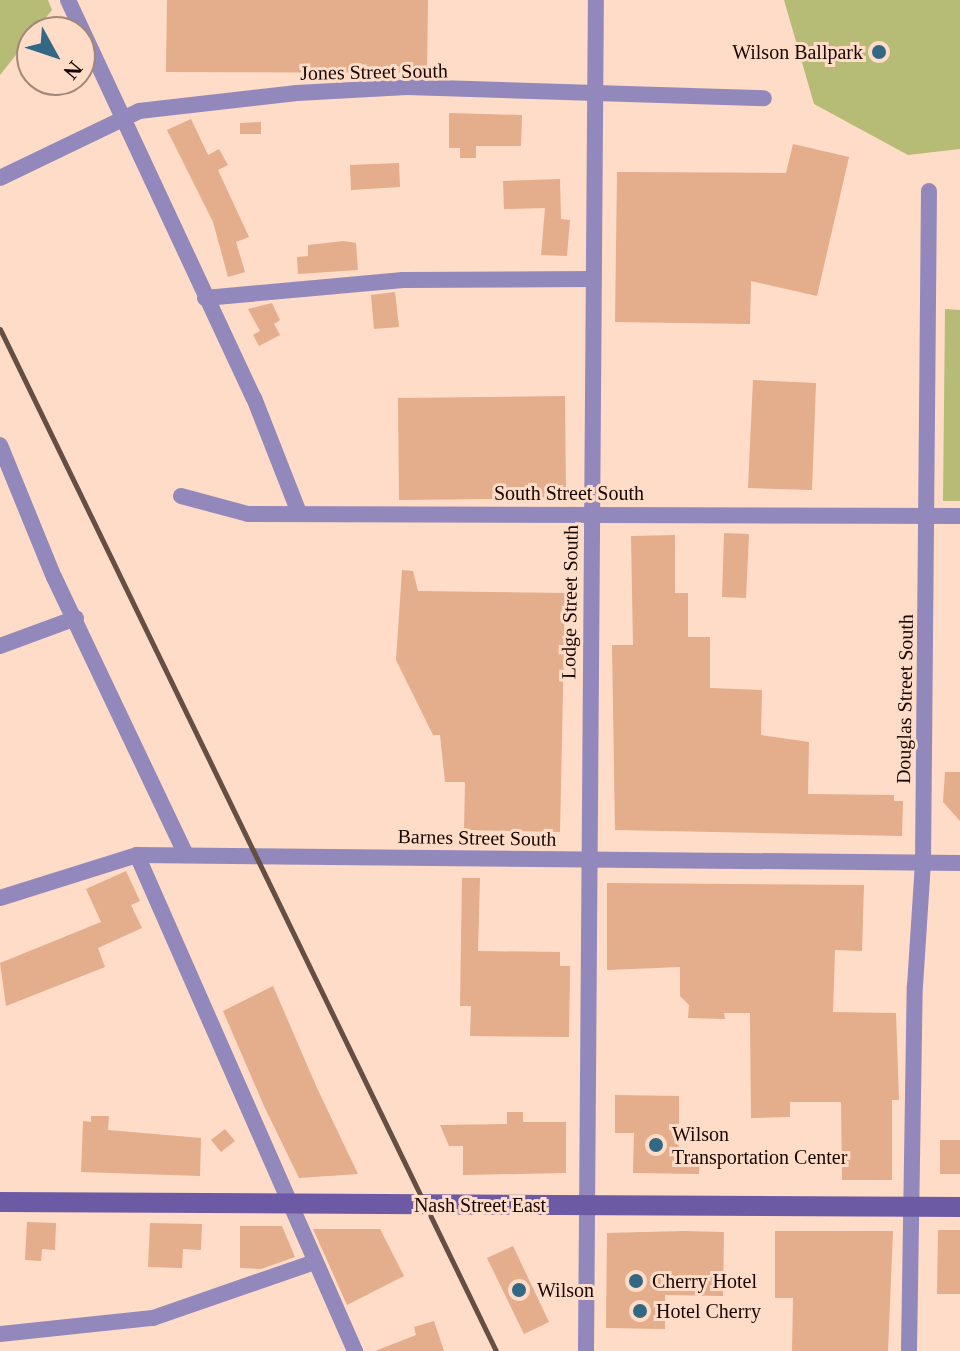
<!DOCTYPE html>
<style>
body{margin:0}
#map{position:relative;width:960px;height:1351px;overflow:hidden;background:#fedcc7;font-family:Georgia,serif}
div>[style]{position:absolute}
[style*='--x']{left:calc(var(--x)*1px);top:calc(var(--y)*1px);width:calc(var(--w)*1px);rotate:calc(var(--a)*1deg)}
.green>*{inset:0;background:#b6bc76}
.building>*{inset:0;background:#e4ad8b}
.minor>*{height:16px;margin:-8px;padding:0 8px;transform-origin:8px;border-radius:8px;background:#9288bb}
.secondary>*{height:20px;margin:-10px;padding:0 10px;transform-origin:10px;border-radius:10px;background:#6c5ba4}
.rail>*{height:5px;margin:-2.5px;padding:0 2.5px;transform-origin:2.5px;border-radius:2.5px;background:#654e43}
.dots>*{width:22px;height:22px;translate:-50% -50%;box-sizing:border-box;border:4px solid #fedcc7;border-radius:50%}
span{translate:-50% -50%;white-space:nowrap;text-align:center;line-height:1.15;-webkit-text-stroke:6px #fedcc7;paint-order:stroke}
.poi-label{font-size:20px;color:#180600}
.right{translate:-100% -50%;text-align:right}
.left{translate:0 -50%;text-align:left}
.street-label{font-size:20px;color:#180600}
.north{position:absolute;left:16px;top:16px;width:80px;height:80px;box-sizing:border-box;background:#fedcc7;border:2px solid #a28677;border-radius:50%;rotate:130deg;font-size:22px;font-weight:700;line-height:32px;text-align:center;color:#180600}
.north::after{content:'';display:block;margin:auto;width:28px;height:36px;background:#326883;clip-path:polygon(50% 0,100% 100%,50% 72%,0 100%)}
</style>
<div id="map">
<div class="green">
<div style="clip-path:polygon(0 0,48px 0,52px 10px,0 75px)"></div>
<div style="clip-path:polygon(784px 0,960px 0,960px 149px,908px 155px,814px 104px)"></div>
<div style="clip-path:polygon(945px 309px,960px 310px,960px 501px,943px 501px)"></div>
</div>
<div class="building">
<div style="clip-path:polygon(167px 0,428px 0,427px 73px,166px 72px)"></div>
<div style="clip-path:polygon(449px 113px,522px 115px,521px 146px,476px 146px,476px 158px,460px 158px,460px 148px,449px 148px)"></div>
<div style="clip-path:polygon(191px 119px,208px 155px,219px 149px,228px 165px,218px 170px,249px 237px,236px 242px,245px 272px,228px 277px,213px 222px,167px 130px)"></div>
<div style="clip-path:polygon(261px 122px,261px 134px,240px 134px,240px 123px)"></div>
<div style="clip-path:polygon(793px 144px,849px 157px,817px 296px,751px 281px,750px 324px,615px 322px,617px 172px,786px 173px)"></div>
<div style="clip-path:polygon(399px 163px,400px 187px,351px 190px,350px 165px)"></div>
<div style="clip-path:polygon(560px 179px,561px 219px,570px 220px,567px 256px,541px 255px,545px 208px,504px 209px,503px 181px)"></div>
<div style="clip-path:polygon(344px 241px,356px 243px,358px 270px,298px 274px,297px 257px,308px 256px,308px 245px)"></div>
<div style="clip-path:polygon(395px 292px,399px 327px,374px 329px,371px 295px)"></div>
<div style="clip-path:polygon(272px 303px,280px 320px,274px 324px,280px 335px,259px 346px,253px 335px,260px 331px,248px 309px)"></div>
<div style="clip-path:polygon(753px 380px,816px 383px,812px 490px,748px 488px)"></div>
<div style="clip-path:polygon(565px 396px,566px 498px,399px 500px,398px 398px)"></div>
<div style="clip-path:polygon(724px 533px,749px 534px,746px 598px,722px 597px)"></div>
<div style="clip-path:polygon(675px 535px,675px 593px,688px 593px,688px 637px,710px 637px,710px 688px,762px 690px,761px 735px,809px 742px,808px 794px,894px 795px,894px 801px,903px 801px,902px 836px,615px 830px,612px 645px,633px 645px,631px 536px)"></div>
<div style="clip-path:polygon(402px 570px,413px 571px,418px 591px,565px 593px,560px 832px,464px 830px,465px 782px,445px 782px,440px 735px,433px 735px,396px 660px)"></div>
<div style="clip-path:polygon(945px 772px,960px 772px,960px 821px,943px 802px)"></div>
<div style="clip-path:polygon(126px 871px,140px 901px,131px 905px,142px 928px,98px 948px,105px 967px,6px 1006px,0 963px,101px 922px,86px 889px)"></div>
<div style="clip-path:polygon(462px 878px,480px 878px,478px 951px,560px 952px,560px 966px,570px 966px,569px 1037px,470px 1036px,471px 1006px,460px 1006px)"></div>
<div style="clip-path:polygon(607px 883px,864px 885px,862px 951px,835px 950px,833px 1012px,896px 1013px,899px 1100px,892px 1100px,892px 1180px,842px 1180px,841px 1102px,790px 1102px,790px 1117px,751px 1118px,750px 1013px,724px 1013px,725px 1019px,688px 1018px,689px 1005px,680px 996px,680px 967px,607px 970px)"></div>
<div style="clip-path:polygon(273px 986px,317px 1088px,358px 1174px,299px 1178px,264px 1106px,223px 1011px)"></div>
<div style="clip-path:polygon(615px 1095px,679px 1096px,679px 1158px,700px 1158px,699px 1174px,633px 1173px,634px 1133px,615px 1133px)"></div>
<div style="clip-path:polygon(507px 1112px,523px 1112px,523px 1122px,566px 1122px,566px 1173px,463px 1175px,463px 1146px,449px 1146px,440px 1125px,507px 1124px)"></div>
<div style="clip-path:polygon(91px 1116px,109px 1116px,108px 1130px,201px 1138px,200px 1176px,81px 1172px,83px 1121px,91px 1122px)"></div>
<div style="clip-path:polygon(225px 1129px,235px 1141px,221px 1152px,211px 1140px)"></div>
<div style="clip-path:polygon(940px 1140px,960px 1140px,960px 1174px,940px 1174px)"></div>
<div style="clip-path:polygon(27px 1222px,56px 1223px,55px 1250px,42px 1249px,41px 1261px,25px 1260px)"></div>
<div style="clip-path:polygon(150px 1223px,202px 1224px,201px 1250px,183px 1249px,182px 1268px,148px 1267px)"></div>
<div style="clip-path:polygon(240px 1226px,282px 1226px,295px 1257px,261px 1269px,240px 1268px)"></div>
<div style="clip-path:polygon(313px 1229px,380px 1229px,404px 1276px,347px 1305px)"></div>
<div style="clip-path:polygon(938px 1230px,960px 1230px,960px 1294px,937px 1294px)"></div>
<div style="clip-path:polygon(683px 1231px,724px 1232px,723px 1296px,665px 1295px,665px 1329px,606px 1328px,607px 1233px)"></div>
<div style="clip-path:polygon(775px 1231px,893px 1231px,888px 1351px,792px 1351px,793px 1298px,775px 1298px)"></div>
<div style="clip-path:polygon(513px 1246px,549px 1322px,524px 1334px,487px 1258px)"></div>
<div style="clip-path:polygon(434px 1321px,444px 1351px,375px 1351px,416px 1335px,414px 1327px)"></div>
</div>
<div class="minor">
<div style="--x:68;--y:0;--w:439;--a:65"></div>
<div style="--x:254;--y:398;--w:123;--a:68.6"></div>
<div style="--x:0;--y:178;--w:154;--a:-25.7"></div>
<div style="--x:139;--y:111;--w:159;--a:-6.5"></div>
<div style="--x:297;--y:93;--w:110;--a:-3.1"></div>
<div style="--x:407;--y:87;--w:357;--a:1.8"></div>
<div style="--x:205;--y:298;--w:199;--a:-5.2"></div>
<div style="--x:403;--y:280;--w:190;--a:-0.3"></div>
<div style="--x:0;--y:445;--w:143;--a:67.8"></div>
<div style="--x:54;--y:577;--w:308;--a:64.6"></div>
<div style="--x:181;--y:496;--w:69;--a:15"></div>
<div style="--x:248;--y:514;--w:712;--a:0.16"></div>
<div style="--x:0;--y:646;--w:81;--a:-20.2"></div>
<div style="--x:137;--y:855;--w:542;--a:66.27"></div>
<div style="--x:0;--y:898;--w:144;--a:-17.4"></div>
<div style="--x:137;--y:855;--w:823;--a:0.56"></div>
<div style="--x:0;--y:1334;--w:154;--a:-6"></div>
<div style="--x:153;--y:1318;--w:171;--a:-19.1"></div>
<div style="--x:586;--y:1351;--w:1351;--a:-89.58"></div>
<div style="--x:909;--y:1351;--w:365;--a:-89.1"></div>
<div style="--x:915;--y:986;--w:123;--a:-86.3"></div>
<div style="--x:923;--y:863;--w:672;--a:-89.49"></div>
</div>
<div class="secondary">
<div style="--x:0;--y:1202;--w:960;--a:0.3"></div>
</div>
<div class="rail">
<div style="--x:0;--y:329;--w:1136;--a:64.11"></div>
</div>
<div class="dots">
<div style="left:879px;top:52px;background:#326883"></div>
<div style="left:656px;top:1145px;background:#326883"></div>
<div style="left:636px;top:1281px;background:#326883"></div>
<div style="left:519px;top:1290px;background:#326883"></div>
<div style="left:640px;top:1311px;background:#326883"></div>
</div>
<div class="poi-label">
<span class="right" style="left:863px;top:52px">Wilson Ballpark</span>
<span class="left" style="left:672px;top:1146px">Wilson<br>Transportation Center</span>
<span class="left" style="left:652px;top:1281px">Cherry Hotel</span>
<span class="left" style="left:537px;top:1290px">Wilson</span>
<span class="left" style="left:656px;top:1311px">Hotel Cherry</span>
</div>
<div class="street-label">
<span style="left:374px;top:72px;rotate:-1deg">Jones Street South</span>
<span style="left:569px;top:493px">South Street South</span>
<span style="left:570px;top:602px;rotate:-89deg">Lodge Street South</span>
<span style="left:905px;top:699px;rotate:-89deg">Douglas Street South</span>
<span style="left:477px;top:838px;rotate:1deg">Barnes Street South</span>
<span style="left:480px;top:1205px">Nash Street East</span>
</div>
<div class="north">N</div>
</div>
